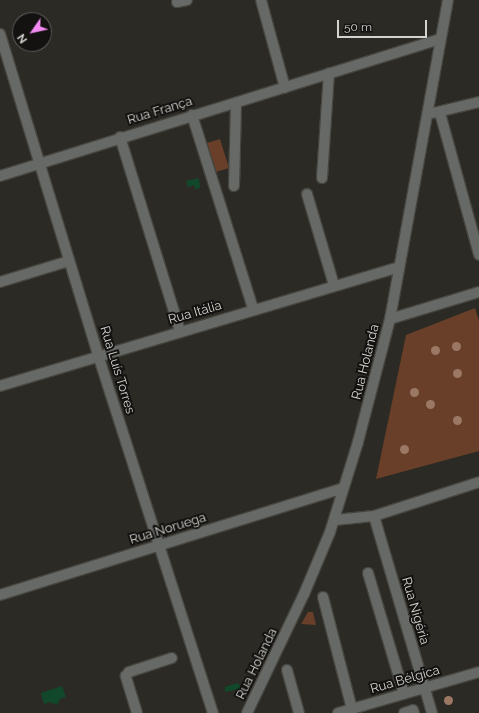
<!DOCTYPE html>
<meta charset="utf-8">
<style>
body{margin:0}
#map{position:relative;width:479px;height:713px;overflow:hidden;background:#2b2a24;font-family:Raleway,sans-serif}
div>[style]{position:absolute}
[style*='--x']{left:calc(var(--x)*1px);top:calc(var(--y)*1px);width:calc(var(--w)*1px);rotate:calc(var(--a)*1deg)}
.green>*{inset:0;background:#693f29}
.water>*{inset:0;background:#11482b}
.roads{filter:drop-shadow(1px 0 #46453f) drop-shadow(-1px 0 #46453f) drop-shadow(0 1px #46453f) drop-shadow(0 -1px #46453f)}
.minor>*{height:10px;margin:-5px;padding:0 5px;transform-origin:5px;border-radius:5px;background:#676966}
.trees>*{width:9px;height:9px;margin:-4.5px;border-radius:50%;background:#9b7864}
span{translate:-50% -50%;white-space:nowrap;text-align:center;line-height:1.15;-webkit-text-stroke:4px #131210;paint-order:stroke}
.street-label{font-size:13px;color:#d3d3cf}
.north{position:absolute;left:12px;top:12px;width:40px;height:40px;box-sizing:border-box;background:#131210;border:1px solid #605f5c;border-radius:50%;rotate:236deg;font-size:11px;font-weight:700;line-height:16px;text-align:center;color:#d3d3cf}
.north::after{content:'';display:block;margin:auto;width:14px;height:18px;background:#f28af2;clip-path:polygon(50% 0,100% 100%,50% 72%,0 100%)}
.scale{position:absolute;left:337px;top:20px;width:90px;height:18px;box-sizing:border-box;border:2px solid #d3d3cf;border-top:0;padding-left:5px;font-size:12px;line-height:14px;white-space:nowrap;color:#d3d3cf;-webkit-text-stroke:3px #131210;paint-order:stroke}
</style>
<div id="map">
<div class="green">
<div style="clip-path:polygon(220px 139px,229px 168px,216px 172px,207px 143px)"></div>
<div style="clip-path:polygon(475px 308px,479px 321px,479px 451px,376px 479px,406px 335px)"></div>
<div style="clip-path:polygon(308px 612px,313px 612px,316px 625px,301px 624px)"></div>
</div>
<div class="water">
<div style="clip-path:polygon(199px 178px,200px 188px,195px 189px,194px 185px,188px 187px,186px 181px)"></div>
<div style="clip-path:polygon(237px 683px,241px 686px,239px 689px,225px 692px,225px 687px)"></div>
<div style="clip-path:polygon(62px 686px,66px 697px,60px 699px,57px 705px,50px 702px,44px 704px,41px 693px)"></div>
</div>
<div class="roads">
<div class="minor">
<div style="--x:261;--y:0;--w:91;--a:74.7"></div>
<div style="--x:177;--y:2;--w:10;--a:-11"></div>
<div style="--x:0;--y:34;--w:336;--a:73"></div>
<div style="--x:98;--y:355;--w:376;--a:72.2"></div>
<div style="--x:433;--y:113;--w:47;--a:-13.4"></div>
<div style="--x:440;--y:113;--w:147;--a:74.6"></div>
<div style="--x:192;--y:115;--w:203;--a:72.5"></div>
<div style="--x:120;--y:137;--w:203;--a:72.8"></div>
<div style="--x:0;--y:176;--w:461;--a:-17.3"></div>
<div style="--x:322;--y:178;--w:105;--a:-86.2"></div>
<div style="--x:234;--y:186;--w:83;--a:-88.6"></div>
<div style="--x:307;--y:194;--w:95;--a:73.5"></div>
<div style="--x:0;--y:282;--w:72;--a:-16.9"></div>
<div style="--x:390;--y:319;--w:93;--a:-16.9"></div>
<div style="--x:0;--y:386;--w:416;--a:-16.6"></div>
<div style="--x:374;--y:516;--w:205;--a:73.6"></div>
<div style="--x:335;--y:520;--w:39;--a:-6"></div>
<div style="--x:374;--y:516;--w:110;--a:-17.9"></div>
<div style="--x:368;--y:573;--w:126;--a:73.4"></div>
<div style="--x:0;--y:595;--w:359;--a:-17.3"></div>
<div style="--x:323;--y:597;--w:116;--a:75.5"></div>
<div style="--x:287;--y:670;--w:45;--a:74.4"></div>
<div style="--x:137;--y:713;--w:39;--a:-107"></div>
<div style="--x:126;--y:676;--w:5;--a:-53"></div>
<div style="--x:129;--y:672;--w:45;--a:-18"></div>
<div style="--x:247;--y:713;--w:132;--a:-64.4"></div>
<div style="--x:304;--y:594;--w:67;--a:-67.2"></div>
<div style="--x:330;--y:532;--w:94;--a:-72.7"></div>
<div style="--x:358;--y:442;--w:127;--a:-75.4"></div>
<div style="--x:390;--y:319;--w:324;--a:-79.7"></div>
<div style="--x:338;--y:713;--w:147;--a:-16.2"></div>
<div style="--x:404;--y:713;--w:9;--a:-18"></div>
<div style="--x:413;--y:710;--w:3;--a:72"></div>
</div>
</div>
<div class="trees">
<div style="left:456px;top:346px"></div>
<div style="left:435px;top:350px"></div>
<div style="left:457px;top:373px"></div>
<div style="left:414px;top:392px"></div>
<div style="left:430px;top:404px"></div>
<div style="left:457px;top:420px"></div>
<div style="left:404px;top:449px"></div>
<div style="left:448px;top:700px"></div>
</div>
<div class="street-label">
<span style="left:160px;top:111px;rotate:-17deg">Rua França</span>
<span style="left:195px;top:313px;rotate:-16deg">Rua Itália</span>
<span style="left:366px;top:362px;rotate:-76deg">Rua Holanda</span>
<span style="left:117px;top:370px;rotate:73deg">Rua Luís Torres</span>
<span style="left:168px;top:529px;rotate:-17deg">Rua Noruega</span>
<span style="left:415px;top:611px;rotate:74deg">Rua Nigéria</span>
<span style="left:257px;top:664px;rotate:-64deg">Rua Holanda</span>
<span style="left:405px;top:680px;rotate:-16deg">Rua Bélgica</span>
</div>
<div class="north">N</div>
<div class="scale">50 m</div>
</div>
